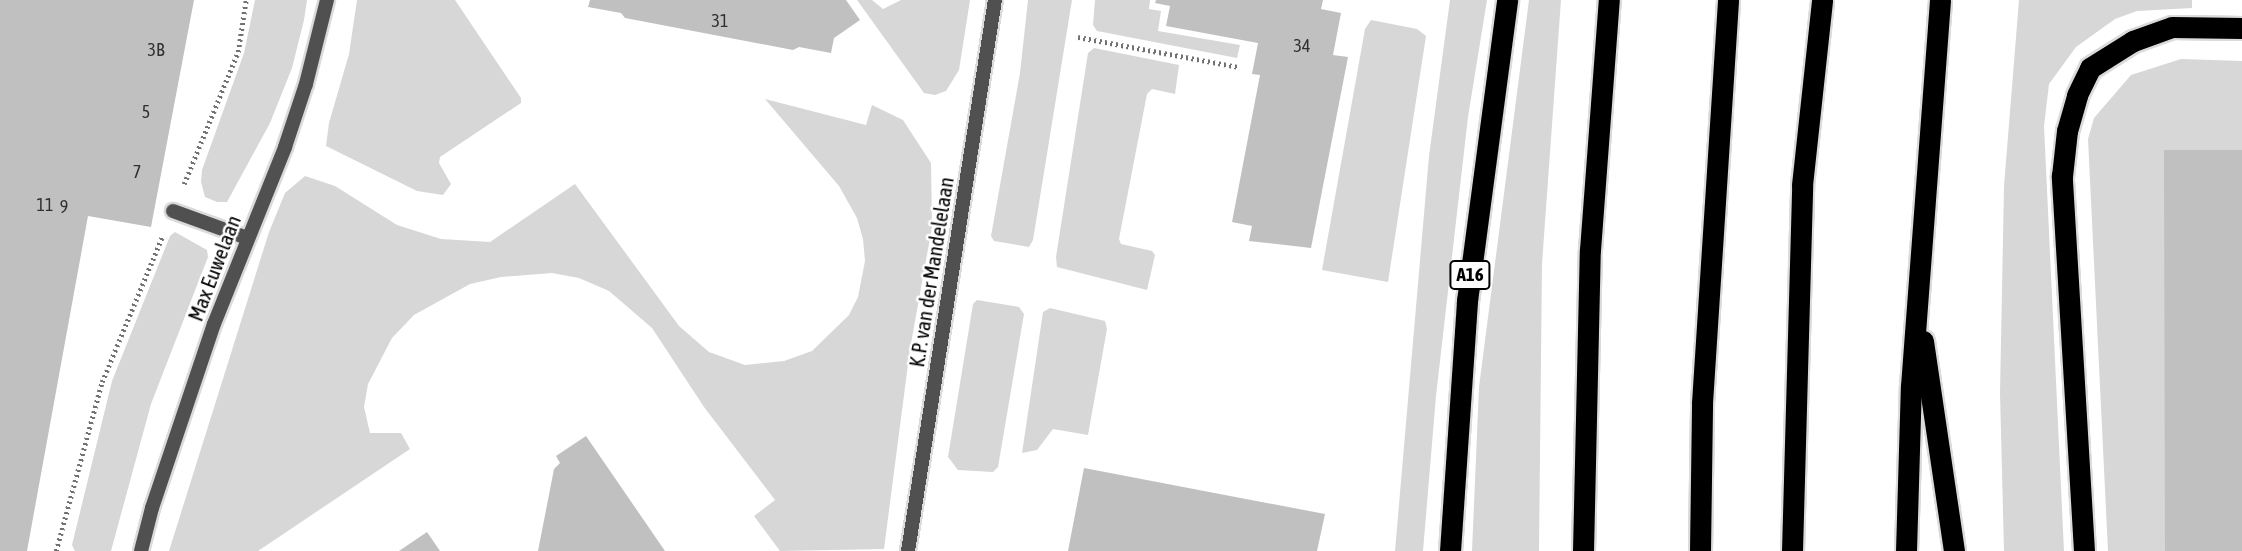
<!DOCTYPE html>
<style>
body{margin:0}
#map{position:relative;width:2242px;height:551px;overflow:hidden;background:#fff;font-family:"Asap Condensed",sans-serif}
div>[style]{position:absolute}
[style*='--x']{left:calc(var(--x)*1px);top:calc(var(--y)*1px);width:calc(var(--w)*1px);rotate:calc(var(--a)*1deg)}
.green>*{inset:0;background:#d7d7d7}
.building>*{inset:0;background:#c0c0c0}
.path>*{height:4.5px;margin-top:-2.25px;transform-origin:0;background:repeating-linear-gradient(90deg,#727272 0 2px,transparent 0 5.5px)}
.roads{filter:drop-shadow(2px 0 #dbdbdb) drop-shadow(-2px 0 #dbdbdb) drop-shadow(0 2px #dbdbdb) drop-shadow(0 -2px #dbdbdb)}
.service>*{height:14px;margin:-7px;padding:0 7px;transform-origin:7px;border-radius:7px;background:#505050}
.minor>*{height:14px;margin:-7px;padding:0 7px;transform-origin:7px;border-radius:7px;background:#505050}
.motorway>*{height:21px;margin:-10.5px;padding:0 10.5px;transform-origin:10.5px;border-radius:10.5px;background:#000}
span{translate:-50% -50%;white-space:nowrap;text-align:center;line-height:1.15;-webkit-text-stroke:5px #fff;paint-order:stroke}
.number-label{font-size:18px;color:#303030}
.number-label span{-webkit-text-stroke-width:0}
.shield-label span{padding:2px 5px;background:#fff;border:2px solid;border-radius:5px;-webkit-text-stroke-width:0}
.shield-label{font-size:19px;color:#000;font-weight:700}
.street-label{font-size:21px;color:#000}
</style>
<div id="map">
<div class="green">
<div style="clip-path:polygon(255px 0,307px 0,304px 20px,292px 68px,270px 123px,227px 202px,217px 202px,205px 197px,201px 182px,202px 170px,244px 53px)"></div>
<div style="clip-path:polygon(357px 0,455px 0,521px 98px,521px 103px,440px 157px,439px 163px,451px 184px,443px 195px,417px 191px,326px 146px,329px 123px,349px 54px)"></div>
<div style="clip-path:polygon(857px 0,872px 0,883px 9px,901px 0,970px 0,959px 70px,946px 91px,935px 95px,924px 93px)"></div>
<div style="clip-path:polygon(1028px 0,1072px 0,1033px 240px,1029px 247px,994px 241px,991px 236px,1020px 73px)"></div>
<div style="clip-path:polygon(1095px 0,1150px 0,1149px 9px,1161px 11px,1158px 31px,1240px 45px,1237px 58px,1097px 31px,1093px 25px)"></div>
<div style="clip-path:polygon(1450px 0,1487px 0,1468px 117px,1436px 396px,1423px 551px,1395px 551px,1429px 156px)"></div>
<div style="clip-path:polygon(1529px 0,1561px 0,1542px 264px,1539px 551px,1472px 551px,1479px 387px)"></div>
<div style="clip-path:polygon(2019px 0,2192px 0,2192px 8px,2137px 11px,2115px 19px,2076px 47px,2049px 84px,2044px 126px,2064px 551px,2004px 551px,2000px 393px,2004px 186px)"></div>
<div style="clip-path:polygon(1371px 20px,1417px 29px,1426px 36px,1388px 282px,1322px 270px,1365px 29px)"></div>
<div style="clip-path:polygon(1094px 48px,1179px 65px,1175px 94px,1152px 89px,1147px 94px,1119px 239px,1121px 244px,1152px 251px,1155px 255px,1147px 290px,1057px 267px,1056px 257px,1088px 53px)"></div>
<div style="clip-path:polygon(2181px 59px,2242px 61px,2242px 525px,2237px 551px,2108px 551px,2088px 139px,2094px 118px,2131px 75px)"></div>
<div style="clip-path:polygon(765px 99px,866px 125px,872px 105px,903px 120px,931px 163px,932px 227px,910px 349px,884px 549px,780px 551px,754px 516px,775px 500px,704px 407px,652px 328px,609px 291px,579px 278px,552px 273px,501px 277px,470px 284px,414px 315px,392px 338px,368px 384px,364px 407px,370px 433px,401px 433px,410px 449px,258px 551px,169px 551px,269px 232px,285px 193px,305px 176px,335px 186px,397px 225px,441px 239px,490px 242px,575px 184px,679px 326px,709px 352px,745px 365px,784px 361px,812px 351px,849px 315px,858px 297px,865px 261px,863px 239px,857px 218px,839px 186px)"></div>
<div style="clip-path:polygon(175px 232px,207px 250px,208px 257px,151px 404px,111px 551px,75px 551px,72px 545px,112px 381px,170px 236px)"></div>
<div style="clip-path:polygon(977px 300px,1019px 307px,1024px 314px,998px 467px,993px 472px,958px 470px,948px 457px,973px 304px)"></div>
<div style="clip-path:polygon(1050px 308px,1105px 321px,1107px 329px,1088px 435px,1053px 429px,1037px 450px,1022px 453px,1043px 312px)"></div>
</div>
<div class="building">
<div style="clip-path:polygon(0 0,194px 0,151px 227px,88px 216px,27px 551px,0 551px)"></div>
<div style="clip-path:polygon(590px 0,846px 0,860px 20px,834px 38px,831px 53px,799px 47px,793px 50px,625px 18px,621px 13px,588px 7px)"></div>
<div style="clip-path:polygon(1156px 0,1323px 0,1321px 9px,1341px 13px,1333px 55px,1348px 57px,1311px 248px,1249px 241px,1252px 226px,1232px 222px,1260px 75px,1252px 74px,1258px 43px,1166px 26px,1170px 6px,1155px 3px)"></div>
<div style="clip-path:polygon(2164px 150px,2242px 150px,2242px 551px,2165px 551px)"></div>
<div style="clip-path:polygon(586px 436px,665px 551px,538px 551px,554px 469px,560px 463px,556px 456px)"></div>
<div style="clip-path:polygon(1084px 468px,1325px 514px,1317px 551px,1068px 551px)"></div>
<div style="clip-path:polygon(427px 532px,440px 551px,399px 551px)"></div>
</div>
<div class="path">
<div style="--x:1078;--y:37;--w:164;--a:10.6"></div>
<div style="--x:184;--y:184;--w:143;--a:-67.8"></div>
<div style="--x:238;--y:52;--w:53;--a:-81.3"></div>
<div style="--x:56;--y:551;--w:175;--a:-74.8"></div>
<div style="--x:102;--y:382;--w:157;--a:-67.5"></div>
</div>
<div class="roads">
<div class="service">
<div style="--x:173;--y:211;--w:79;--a:20"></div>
</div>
<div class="minor">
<div style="--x:141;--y:551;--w:44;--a:-75.7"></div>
<div style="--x:152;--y:508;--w:194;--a:-71.4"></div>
<div style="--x:214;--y:324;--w:191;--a:-68.1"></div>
<div style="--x:285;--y:147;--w:66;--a:-71.6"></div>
<div style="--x:306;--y:84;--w:87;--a:-76"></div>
<div style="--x:908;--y:551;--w:558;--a:-81.03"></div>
</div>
<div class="motorway">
<div style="--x:1923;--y:341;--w:212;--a:81.6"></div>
<div style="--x:1450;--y:551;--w:251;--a:-86.1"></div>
<div style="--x:1467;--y:301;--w:304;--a:-82.4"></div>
<div style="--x:1583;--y:551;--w:301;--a:-88.7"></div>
<div style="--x:1590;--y:250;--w:251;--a:-85.7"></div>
<div style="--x:1700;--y:551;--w:148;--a:-89.2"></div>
<div style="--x:1702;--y:403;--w:404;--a:-86.3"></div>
<div style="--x:1792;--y:551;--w:366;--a:-88.4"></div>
<div style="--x:1802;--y:185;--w:186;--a:-83.8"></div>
<div style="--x:1906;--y:551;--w:165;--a:-88.3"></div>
<div style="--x:1911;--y:386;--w:387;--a:-85.7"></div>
<div style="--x:2084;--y:551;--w:376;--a:-93.4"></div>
<div style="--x:2062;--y:176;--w:45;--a:-83.7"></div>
<div style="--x:2067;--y:131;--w:37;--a:-74"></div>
<div style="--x:2077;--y:95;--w:30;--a:-64"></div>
<div style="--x:2090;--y:68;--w:51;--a:-32.1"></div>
<div style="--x:2133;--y:41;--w:41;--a:-19.7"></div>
<div style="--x:2172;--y:27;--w:70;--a:0.8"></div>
</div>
</div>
<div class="number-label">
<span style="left:720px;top:21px">31</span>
<span style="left:1302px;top:46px">34</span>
<span style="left:156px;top:50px">3B</span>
<span style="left:146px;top:112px">5</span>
<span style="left:137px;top:172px">7</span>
<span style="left:45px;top:205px">11</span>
<span style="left:64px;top:207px">9</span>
</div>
<div class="shield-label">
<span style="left:1470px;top:275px">A16</span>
</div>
<div class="street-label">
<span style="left:214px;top:268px;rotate:-69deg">Max Euwelaan</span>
<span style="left:931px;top:272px;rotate:-81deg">K.P. van der Mandelelaan</span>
</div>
</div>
